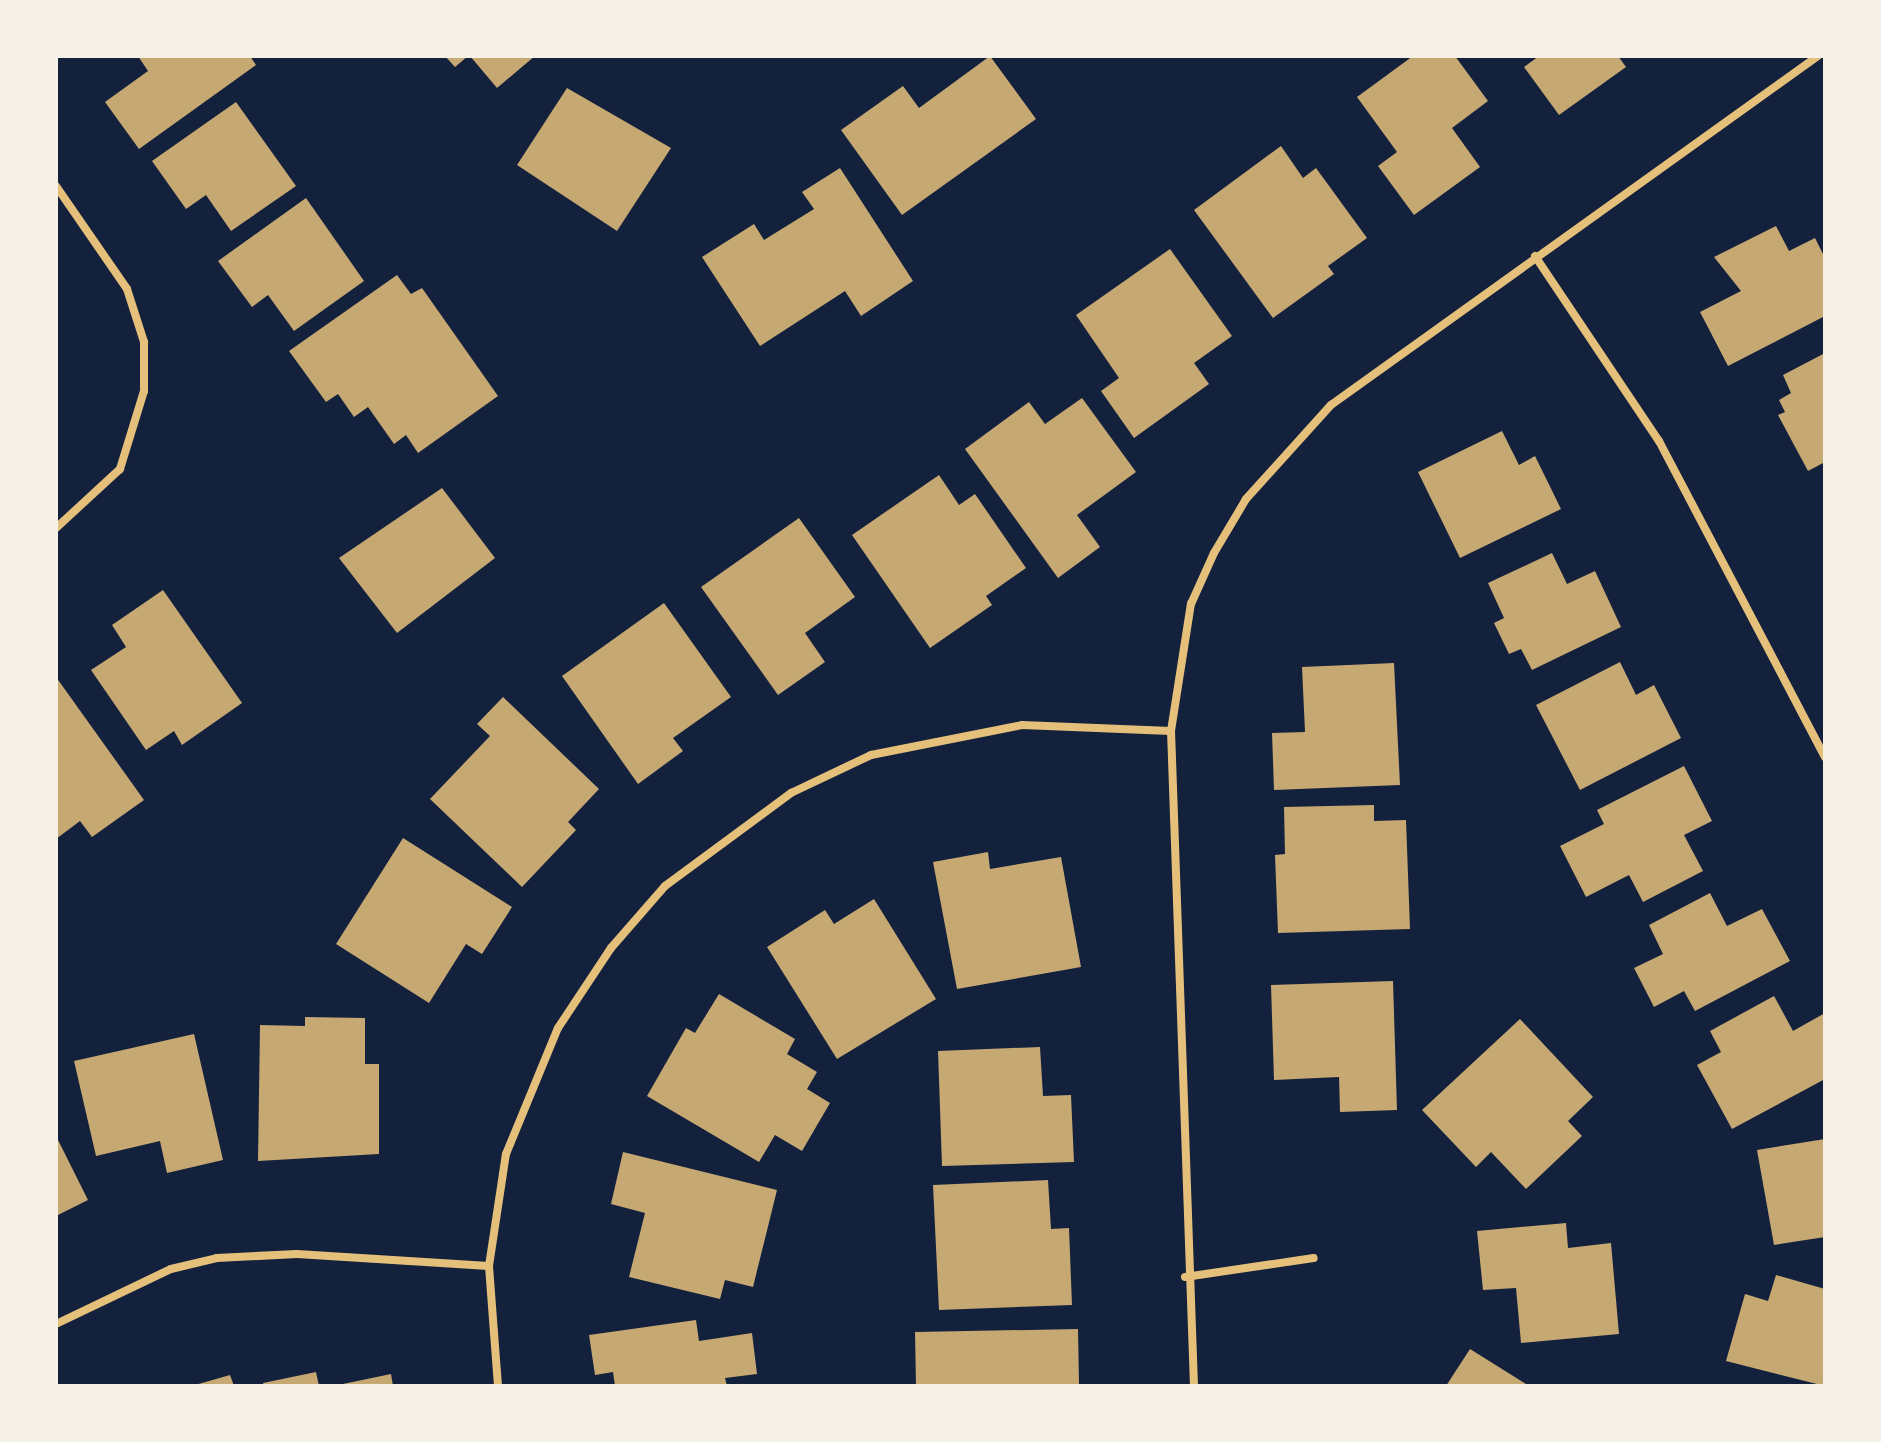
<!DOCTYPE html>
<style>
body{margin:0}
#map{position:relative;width:1881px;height:1442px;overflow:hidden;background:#14213d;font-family:"Exo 2",sans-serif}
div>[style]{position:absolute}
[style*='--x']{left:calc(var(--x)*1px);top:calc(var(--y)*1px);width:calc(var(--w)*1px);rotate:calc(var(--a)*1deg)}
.building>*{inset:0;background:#c6a872}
.minor>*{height:8px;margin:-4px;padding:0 4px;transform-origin:4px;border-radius:4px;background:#e5c07b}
span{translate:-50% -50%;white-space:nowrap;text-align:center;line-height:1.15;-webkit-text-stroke:6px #f6f1e7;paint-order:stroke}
.frame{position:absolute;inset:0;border:58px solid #f6f1e7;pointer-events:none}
</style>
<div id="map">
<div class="building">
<div style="clip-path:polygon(138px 56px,250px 56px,256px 65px,139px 149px,105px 102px,148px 71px)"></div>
<div style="clip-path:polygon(445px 56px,468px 56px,455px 67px)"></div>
<div style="clip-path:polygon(470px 56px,535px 56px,497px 88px)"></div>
<div style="clip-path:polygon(990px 56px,1036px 119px,902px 215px,841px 130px,903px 86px,919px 108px)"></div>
<div style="clip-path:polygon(1413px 56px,1455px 56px,1488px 101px,1452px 128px,1480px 167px,1414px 215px,1378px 166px,1397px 152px,1357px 97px)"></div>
<div style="clip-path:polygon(1539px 56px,1618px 56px,1626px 67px,1559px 115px,1524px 67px)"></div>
<div style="clip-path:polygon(567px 88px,671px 148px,617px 231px,517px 165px)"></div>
<div style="clip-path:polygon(236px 102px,296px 186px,231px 231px,206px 195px,186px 209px,152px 161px)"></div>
<div style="clip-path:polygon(1281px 146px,1303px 178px,1316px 168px,1367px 238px,1328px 266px,1334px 274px,1273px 318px,1194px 210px)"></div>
<div style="clip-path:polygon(840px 168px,913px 281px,861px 316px,845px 291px,760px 346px,702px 257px,754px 224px,764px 240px,814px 209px,802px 192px)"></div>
<div style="clip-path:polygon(306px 198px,364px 281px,294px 331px,268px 295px,252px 307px,218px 261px)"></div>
<div style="clip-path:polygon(1776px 226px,1789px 251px,1815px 238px,1825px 258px,1825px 316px,1728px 366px,1700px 312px,1741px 291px,1714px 257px)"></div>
<div style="clip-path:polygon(1170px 249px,1232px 336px,1194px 363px,1209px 384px,1134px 438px,1101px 391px,1119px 378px,1076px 315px)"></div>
<div style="clip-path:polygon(397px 275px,411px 294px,422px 288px,498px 396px,418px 453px,406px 435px,394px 444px,368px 407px,354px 417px,338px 394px,326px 402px,289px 351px)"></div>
<div style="clip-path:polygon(1825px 353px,1825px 462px,1808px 471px,1778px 415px,1785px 412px,1779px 400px,1791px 393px,1783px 375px)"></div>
<div style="clip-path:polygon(1082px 398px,1136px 472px,1077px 515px,1100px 547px,1058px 578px,965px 449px,1029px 402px,1045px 424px)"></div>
<div style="clip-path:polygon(1502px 431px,1519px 465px,1535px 456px,1561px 509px,1460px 558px,1418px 472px)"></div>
<div style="clip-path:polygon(939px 475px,959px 505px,975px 494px,1026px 568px,986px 596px,992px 605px,930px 648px,852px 535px)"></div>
<div style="clip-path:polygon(442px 488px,495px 558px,397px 633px,339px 558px)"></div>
<div style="clip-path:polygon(799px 518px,855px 597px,805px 633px,825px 662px,778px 695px,701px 587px)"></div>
<div style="clip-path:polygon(1552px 553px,1567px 584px,1595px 571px,1621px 627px,1532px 670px,1521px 649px,1509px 654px,1494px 623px,1504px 618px,1488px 583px)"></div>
<div style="clip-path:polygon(163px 590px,242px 703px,182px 745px,174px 731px,146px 750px,91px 670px,126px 647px,112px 625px)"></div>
<div style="clip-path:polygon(664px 603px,731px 697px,673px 738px,683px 751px,638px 784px,562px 676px)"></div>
<div style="clip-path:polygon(1620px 662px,1636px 695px,1654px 685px,1681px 738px,1580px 790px,1536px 705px)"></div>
<div style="clip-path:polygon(1394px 663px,1400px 785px,1274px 790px,1272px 733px,1305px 732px,1302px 667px)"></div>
<div style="clip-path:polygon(56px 677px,144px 800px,92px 837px,80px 821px,56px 839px)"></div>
<div style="clip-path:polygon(503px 697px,599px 789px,568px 822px,576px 830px,522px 887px,430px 799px,490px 736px,477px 724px)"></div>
<div style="clip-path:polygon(1684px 766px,1712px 821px,1684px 835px,1703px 871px,1643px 902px,1629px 875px,1586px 897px,1560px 846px,1604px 824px,1597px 810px)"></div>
<div style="clip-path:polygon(1374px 805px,1374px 821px,1406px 820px,1410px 929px,1278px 933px,1275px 855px,1285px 854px,1284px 807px)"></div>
<div style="clip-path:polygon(403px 838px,512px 907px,482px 954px,466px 944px,429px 1003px,336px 944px)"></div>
<div style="clip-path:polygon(988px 852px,990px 869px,1061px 857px,1081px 967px,957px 989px,933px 862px)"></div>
<div style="clip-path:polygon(1710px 893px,1727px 926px,1762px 909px,1790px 961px,1695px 1011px,1684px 991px,1654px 1007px,1634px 968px,1663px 954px,1649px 925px)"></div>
<div style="clip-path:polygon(874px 899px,936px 999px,837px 1059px,767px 947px,825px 910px,834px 924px)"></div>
<div style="clip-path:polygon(1393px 981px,1397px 1110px,1340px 1112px,1339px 1077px,1274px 1080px,1271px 985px)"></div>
<div style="clip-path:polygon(719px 994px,795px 1039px,787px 1054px,817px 1072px,807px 1089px,830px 1103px,802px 1151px,775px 1135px,759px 1162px,647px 1096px,686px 1028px,695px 1033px)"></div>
<div style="clip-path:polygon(1774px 996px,1793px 1031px,1825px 1013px,1825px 1079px,1732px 1129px,1697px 1065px,1721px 1052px,1710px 1031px)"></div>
<div style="clip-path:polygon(305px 1017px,365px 1018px,365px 1064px,379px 1064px,379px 1154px,258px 1161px,260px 1025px,305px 1026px)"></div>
<div style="clip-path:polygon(1520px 1019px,1593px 1097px,1568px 1121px,1582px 1136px,1526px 1189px,1491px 1152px,1476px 1167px,1422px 1110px)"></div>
<div style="clip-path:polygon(194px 1034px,223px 1160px,167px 1173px,160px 1141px,96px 1156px,74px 1061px)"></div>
<div style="clip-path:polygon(1040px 1047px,1043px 1096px,1071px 1095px,1074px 1162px,942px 1166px,938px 1051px)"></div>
<div style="clip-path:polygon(56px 1136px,88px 1200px,56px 1216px)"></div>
<div style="clip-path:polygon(1825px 1139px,1825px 1237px,1774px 1245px,1757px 1150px)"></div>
<div style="clip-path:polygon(623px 1152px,777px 1190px,753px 1287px,725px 1280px,720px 1299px,629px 1277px,645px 1213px,611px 1204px)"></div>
<div style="clip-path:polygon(1048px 1180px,1051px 1229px,1069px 1228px,1072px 1305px,939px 1310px,933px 1185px)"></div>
<div style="clip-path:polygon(1566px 1223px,1568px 1248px,1611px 1243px,1619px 1334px,1521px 1343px,1516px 1288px,1483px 1290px,1477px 1231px)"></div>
<div style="clip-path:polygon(1776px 1275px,1825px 1289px,1825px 1386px,1726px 1361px,1745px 1294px,1768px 1301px)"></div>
<div style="clip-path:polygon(696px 1320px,699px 1341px,752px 1333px,757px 1374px,725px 1378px,727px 1386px,615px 1386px,613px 1372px,595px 1375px,589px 1335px)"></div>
<div style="clip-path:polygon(1078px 1329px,1079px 1384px,916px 1386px,915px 1332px)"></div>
<div style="clip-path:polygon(1470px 1349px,1529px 1386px,1446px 1386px)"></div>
<div style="clip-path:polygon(316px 1372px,319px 1386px,264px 1386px,263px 1383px)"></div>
<div style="clip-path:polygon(391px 1374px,393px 1386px,338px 1386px,338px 1385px)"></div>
<div style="clip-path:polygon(230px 1375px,234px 1386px,195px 1386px,195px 1385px)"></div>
</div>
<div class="minor">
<div style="--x:56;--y:186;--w:125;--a:55.4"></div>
<div style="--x:127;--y:289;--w:56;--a:72.2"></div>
<div style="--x:144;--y:342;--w:49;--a:90"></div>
<div style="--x:144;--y:391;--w:82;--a:107.1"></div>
<div style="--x:120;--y:469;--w:87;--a:137.3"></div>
<div style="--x:1535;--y:256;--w:223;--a:56.2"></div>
<div style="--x:1659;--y:441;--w:357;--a:62.3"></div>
<div style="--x:1185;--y:1277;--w:130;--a:-8.4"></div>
<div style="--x:56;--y:1324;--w:127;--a:-25.6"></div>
<div style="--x:171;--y:1269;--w:47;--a:-13.4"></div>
<div style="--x:217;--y:1258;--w:80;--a:-2.9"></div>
<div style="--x:297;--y:1254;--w:192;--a:3.6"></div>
<div style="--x:498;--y:1386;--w:120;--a:-94.3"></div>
<div style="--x:489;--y:1266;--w:113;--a:-81.4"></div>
<div style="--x:506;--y:1154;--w:136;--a:-67.6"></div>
<div style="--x:558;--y:1028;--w:96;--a:-56.5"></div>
<div style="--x:611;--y:948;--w:82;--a:-48.9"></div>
<div style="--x:665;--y:886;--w:157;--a:-36.4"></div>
<div style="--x:791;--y:793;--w:89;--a:-25.4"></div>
<div style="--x:871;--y:755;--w:154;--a:-11.2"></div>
<div style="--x:1022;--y:725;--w:149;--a:2.3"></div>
<div style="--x:1194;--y:1386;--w:655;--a:-92.01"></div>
<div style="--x:1171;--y:731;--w:129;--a:-81.1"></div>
<div style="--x:1191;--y:604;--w:56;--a:-65.7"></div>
<div style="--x:1214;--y:553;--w:63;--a:-59.3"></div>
<div style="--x:1246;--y:499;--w:127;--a:-47.9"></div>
<div style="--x:1331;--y:405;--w:599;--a:-35.63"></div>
</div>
<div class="frame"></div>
</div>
